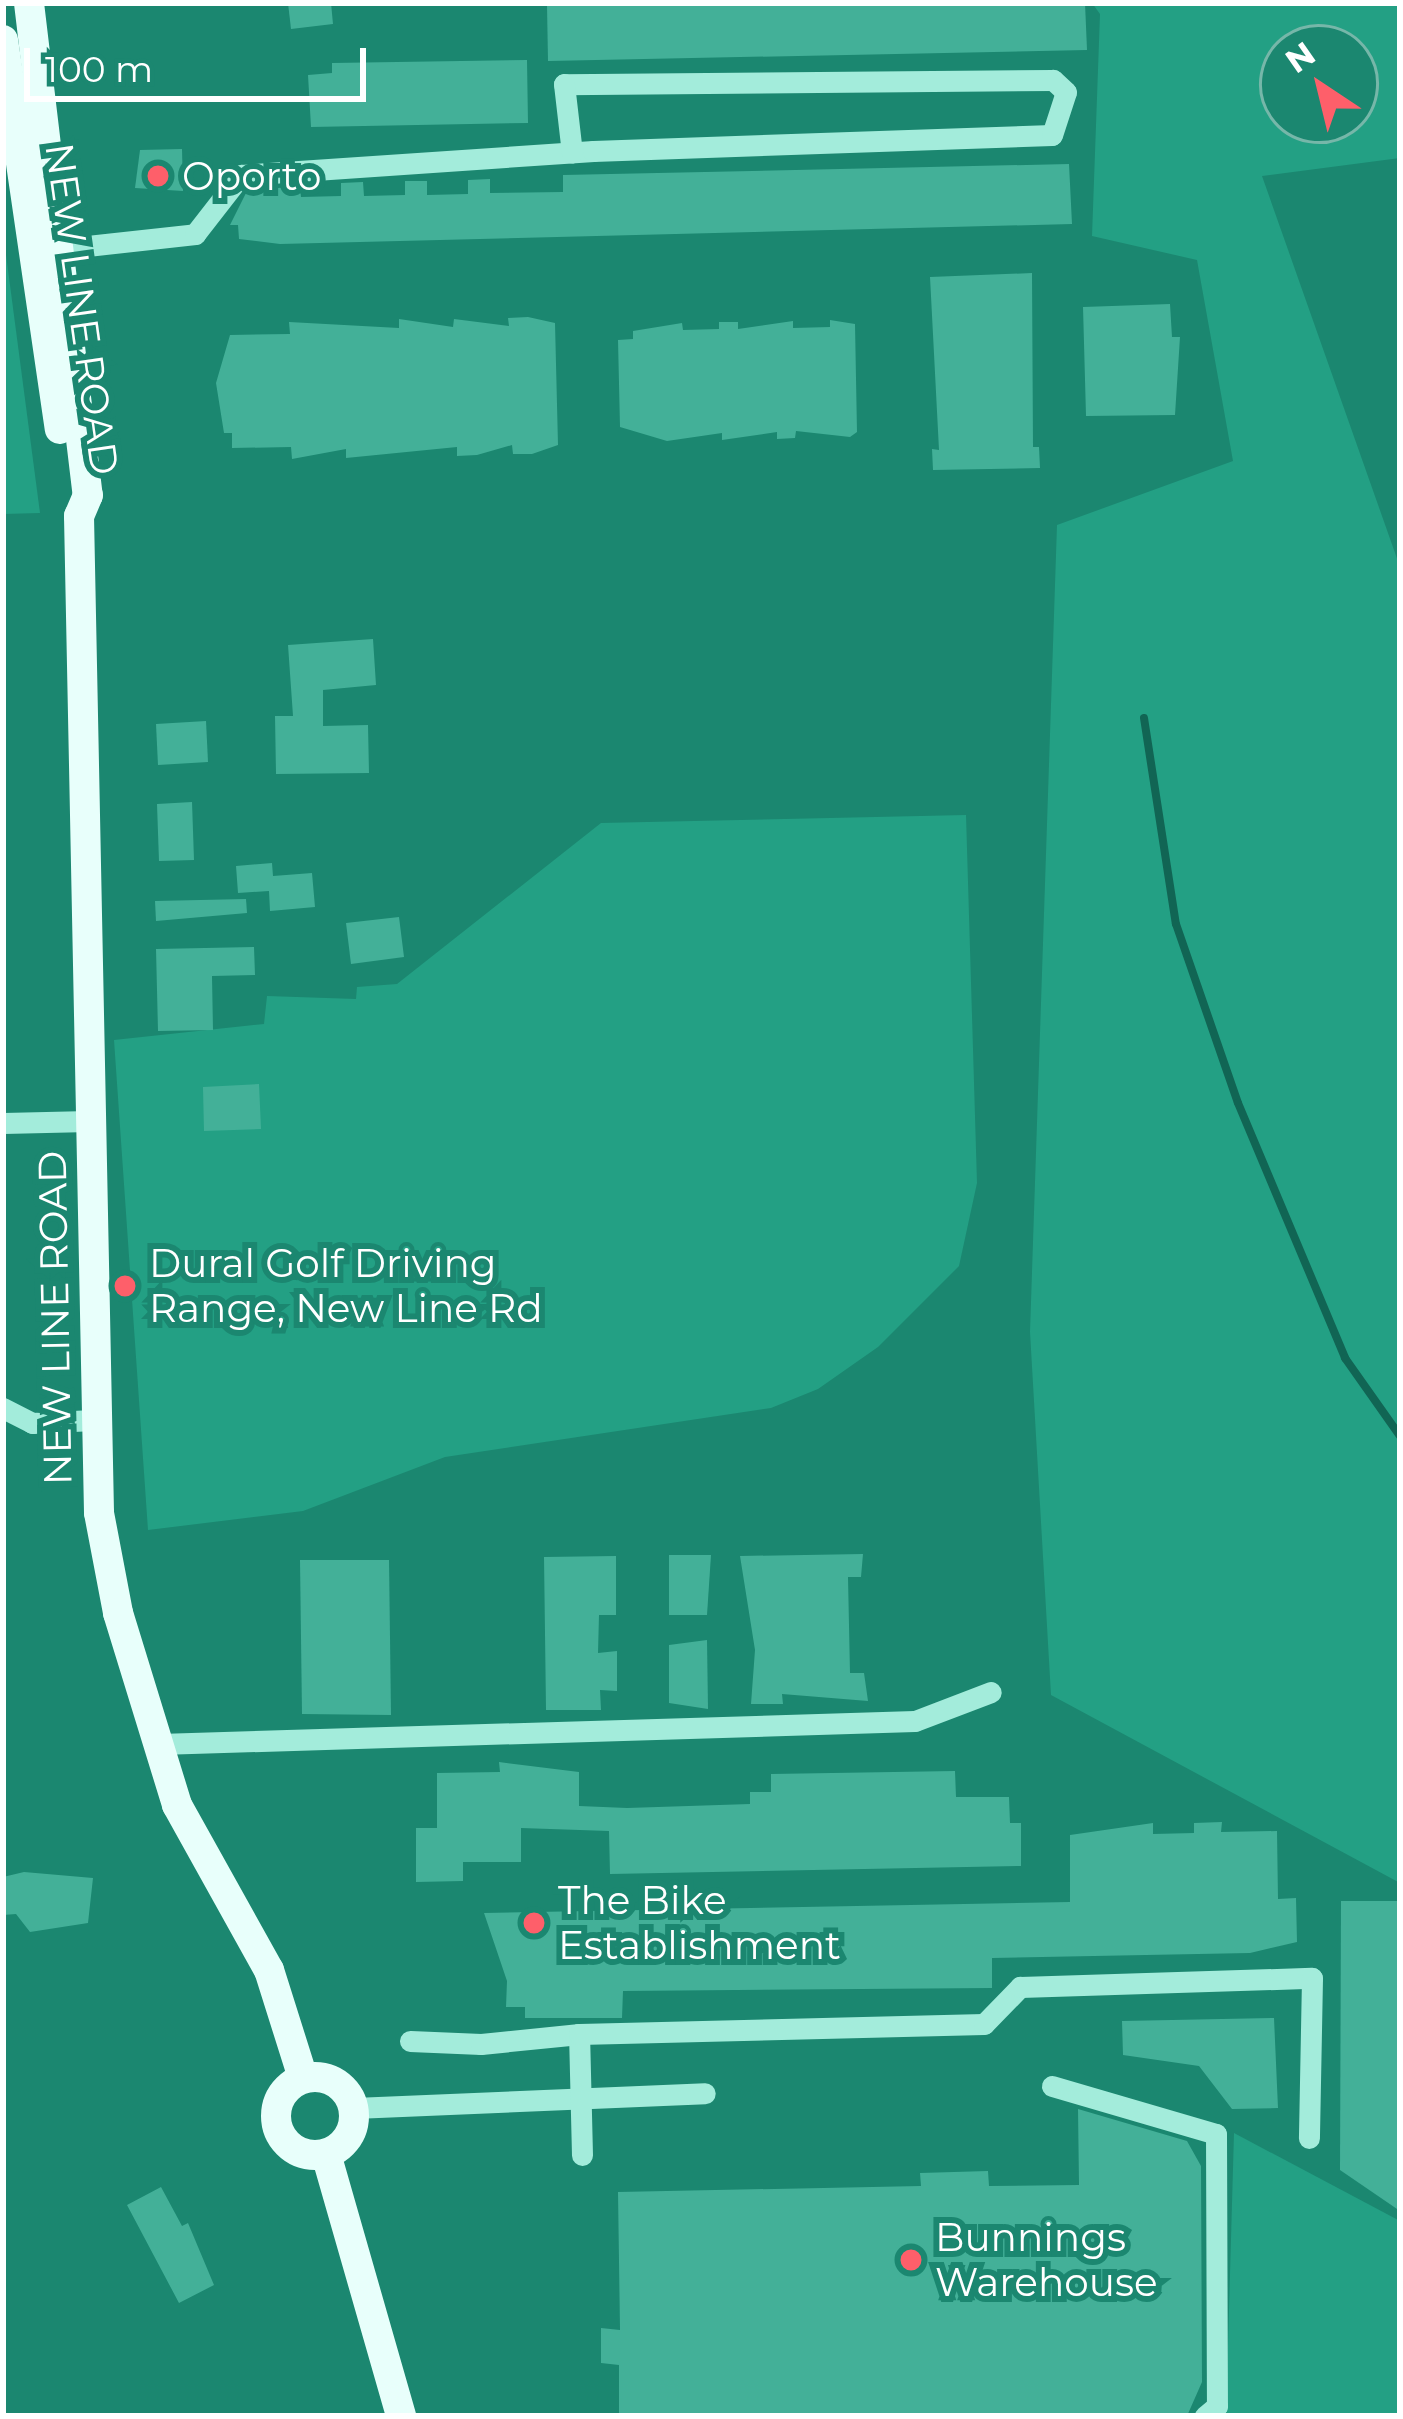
<!DOCTYPE html>
<style>
body{margin:0}
#map{position:relative;width:1403px;height:2419px;overflow:hidden;background:#1b8770;font-family:Montserrat,sans-serif}
div>[style]{position:absolute}
[style*='--x']{left:calc(var(--x)*1px);top:calc(var(--y)*1px);width:calc(var(--w)*1px);rotate:calc(var(--a)*1deg)}
.green>*{inset:0;background:#23a084}
.stream>*{height:8px;margin:-4px;padding:0 4px;transform-origin:4px;border-radius:4px;background:#116554}
.building>*{inset:0;background:#43b098}
.minor>*{height:21px;margin:-10.5px;padding:0 10.5px;transform-origin:10.5px;border-radius:10.5px;background:#a3ecdb}
.major>*{height:30px;margin:-15px;padding:0 15px;transform-origin:15px;border-radius:15px;background:#e8fffb}
.major>.ring{margin:-15px;padding:0;box-sizing:content-box;background:none;border:30px solid #e8fffb;border-radius:50%}
.dots>*{width:33px;height:33px;translate:-50% -50%;box-sizing:border-box;border:6px solid #1b8770;border-radius:50%}
span{translate:-50% -50%;white-space:nowrap;text-align:center;line-height:1.15;-webkit-text-stroke:12px #1b8770;paint-order:stroke}
.poi-label{font-size:39px;color:#fff}
.left{translate:0 -50%;text-align:left}
.street-label{font-size:39px;color:#fff}
.frame{position:absolute;inset:0;border:6px solid #fff;pointer-events:none}
.north{position:absolute;left:1259px;top:24px;width:120px;height:120px;box-sizing:border-box;background:#1b8770;border:3px solid #76b7a9;border-radius:50%;rotate:325deg;font-size:33px;font-weight:700;line-height:48px;text-align:center;color:#fff}
.north::after{content:'';display:block;margin:auto;width:42px;height:54px;background:#fe5f6a;clip-path:polygon(50% 0,100% 100%,50% 72%,0 100%)}
.scale{position:absolute;left:24px;top:48px;width:342px;height:54px;box-sizing:border-box;border:6px solid #fff;border-top:0;padding-left:15px;font-size:36px;line-height:42px;white-space:nowrap;color:#fff;-webkit-text-stroke:9px #1b8770;paint-order:stroke}
</style>
<div id="map">
<div class="green">
<div style="clip-path:polygon(evenodd,1092px 3px,1400px 3px,1400px 158px,1262px 176px,1400px 567px,1400px 1883px,1051px 1695px,1030px 1332px,1057px 525px,1233px 461px,1197px 260px,1092px 236px,1100px 14px,1092px 3px,1283px 48px,1355px 48px,1355px 120px,1283px 120px,1283px 48px)"></div>
<div style="clip-path:polygon(3px 232px,40px 513px,3px 514px)"></div>
<div style="clip-path:polygon(966px 815px,977px 1183px,959px 1266px,878px 1347px,818px 1389px,771px 1408px,445px 1457px,303px 1511px,148px 1530px,114px 1040px,264px 1024px,267px 996px,356px 999px,357px 987px,397px 984px,601px 823px)"></div>
<div style="clip-path:polygon(1234px 2133px,1400px 2221px,1400px 2416px,1226px 2416px)"></div>
</div>
<div class="stream">
<div style="--x:1144;--y:718;--w:208;--a:81.2"></div>
<div style="--x:1176;--y:924;--w:189;--a:70.9"></div>
<div style="--x:1238;--y:1103;--w:277;--a:67.2"></div>
<div style="--x:1345;--y:1358;--w:95;--a:54.8"></div>
</div>
<div class="building">
<div style="clip-path:polygon(288px 3px,331px 3px,333px 24px,291px 29px)"></div>
<div style="clip-path:polygon(1085px 3px,1087px 50px,548px 61px,547px 5px)"></div>
<div style="clip-path:polygon(527px 60px,528px 123px,311px 127px,308px 75px,332px 73px,332px 63px)"></div>
<div style="clip-path:polygon(182px 149px,183px 191px,135px 188px,140px 150px)"></div>
<div style="clip-path:polygon(1069px 164px,1072px 224px,280px 244px,239px 239px,238px 225px,230px 225px,246px 193px,278px 188px,300px 186px,301px 197px,341px 196px,341px 183px,363px 182px,364px 196px,405px 195px,405px 181px,427px 181px,427px 195px,468px 194px,468px 180px,490px 179px,490px 193px,563px 192px,563px 175px)"></div>
<div style="clip-path:polygon(1032px 273px,1033px 447px,1039px 447px,1040px 468px,933px 470px,932px 449px,939px 450px,930px 277px)"></div>
<div style="clip-path:polygon(1170px 304px,1172px 337px,1180px 337px,1175px 415px,1086px 416px,1083px 307px)"></div>
<div style="clip-path:polygon(528px 317px,555px 323px,558px 445px,532px 454px,513px 454px,512px 445px,477px 455px,457px 456px,457px 447px,346px 458px,346px 449px,292px 459px,291px 447px,232px 448px,232px 433px,224px 433px,216px 383px,230px 335px,290px 334px,289px 322px,399px 328px,399px 319px,453px 327px,454px 319px,509px 326px,508px 318px)"></div>
<div style="clip-path:polygon(830px 320px,855px 324px,857px 432px,850px 437px,796px 431px,795px 438px,777px 439px,777px 432px,722px 440px,722px 433px,667px 441px,620px 427px,618px 340px,633px 339px,633px 331px,682px 323px,683px 330px,719px 329px,719px 322px,738px 322px,738px 329px,793px 321px,793px 328px,830px 327px)"></div>
<div style="clip-path:polygon(373px 639px,376px 685px,323px 690px,323px 726px,368px 725px,369px 773px,276px 774px,275px 716px,293px 716px,288px 645px)"></div>
<div style="clip-path:polygon(206px 721px,208px 762px,158px 765px,156px 724px)"></div>
<div style="clip-path:polygon(192px 802px,194px 860px,159px 861px,157px 804px)"></div>
<div style="clip-path:polygon(272px 863px,273px 876px,312px 873px,315px 907px,270px 911px,269px 891px,238px 893px,236px 866px)"></div>
<div style="clip-path:polygon(246px 899px,247px 913px,156px 921px,155px 901px)"></div>
<div style="clip-path:polygon(399px 917px,404px 957px,351px 964px,346px 923px)"></div>
<div style="clip-path:polygon(254px 947px,255px 975px,212px 976px,213px 1030px,158px 1031px,156px 949px)"></div>
<div style="clip-path:polygon(259px 1084px,261px 1129px,204px 1131px,203px 1087px)"></div>
<div style="clip-path:polygon(863px 1554px,861px 1577px,848px 1577px,850px 1673px,864px 1673px,868px 1701px,782px 1694px,783px 1704px,751px 1704px,755px 1650px,740px 1556px)"></div>
<div style="clip-path:polygon(669px 1555px,711px 1555px,707px 1615px,669px 1615px)"></div>
<div style="clip-path:polygon(616px 1556px,616px 1615px,599px 1615px,598px 1653px,617px 1651px,617px 1691px,600px 1690px,601px 1710px,546px 1710px,544px 1557px)"></div>
<div style="clip-path:polygon(300px 1560px,389px 1560px,391px 1715px,302px 1714px)"></div>
<div style="clip-path:polygon(707px 1640px,708px 1709px,669px 1703px,669px 1645px)"></div>
<div style="clip-path:polygon(499px 1762px,579px 1772px,579px 1806px,627px 1808px,750px 1804px,750px 1792px,771px 1792px,771px 1774px,955px 1771px,956px 1797px,1009px 1797px,1010px 1823px,1021px 1823px,1021px 1866px,610px 1874px,609px 1831px,521px 1828px,521px 1862px,463px 1862px,463px 1881px,416px 1882px,416px 1828px,437px 1828px,437px 1773px,500px 1772px)"></div>
<div style="clip-path:polygon(1222px 1822px,1221px 1832px,1277px 1831px,1278px 1899px,1296px 1898px,1297px 1942px,1250px 1953px,992px 1958px,992px 1988px,623px 1991px,622px 2018px,525px 2018px,525px 2007px,506px 2007px,507px 1981px,484px 1913px,1070px 1902px,1070px 1835px,1153px 1823px,1153px 1834px,1194px 1833px,1194px 1823px)"></div>
<div style="clip-path:polygon(24px 1872px,93px 1878px,88px 1923px,30px 1932px,16px 1914px,3px 1915px,3px 1877px)"></div>
<div style="clip-path:polygon(1341px 1901px,1399px 1901px,1400px 2211px,1340px 2170px)"></div>
<div style="clip-path:polygon(1274px 2018px,1278px 2108px,1232px 2109px,1199px 2066px,1123px 2055px,1122px 2021px)"></div>
<div style="clip-path:polygon(1078px 2109px,1187px 2141px,1201px 2166px,1202px 2382px,1187px 2416px,619px 2416px,619px 2365px,601px 2363px,601px 2328px,620px 2330px,618px 2192px,921px 2186px,920px 2173px,988px 2171px,989px 2186px,1079px 2185px)"></div>
<div style="clip-path:polygon(161px 2187px,182px 2226px,188px 2223px,214px 2285px,179px 2303px,127px 2205px)"></div>
</div>
<div class="minor">
<div style="--x:60;--y:249;--w:136;--a:-6.3"></div>
<div style="--x:195;--y:234;--w:75;--a:-52.1"></div>
<div style="--x:241;--y:175;--w:353;--a:-3.9"></div>
<div style="--x:593;--y:151;--w:459;--a:-2"></div>
<div style="--x:1052;--y:135;--w:45;--a:-72"></div>
<div style="--x:1066;--y:92;--w:18;--a:-137"></div>
<div style="--x:1053;--y:80;--w:489;--a:179.5"></div>
<div style="--x:564;--y:84;--w:69;--a:83.4"></div>
<div style="--x:3;--y:1123;--w:86;--a:-1.3"></div>
<div style="--x:3;--y:1408;--w:33;--a:27"></div>
<div style="--x:32;--y:1423;--w:61;--a:-2.8"></div>
<div style="--x:159;--y:1744;--w:756;--a:-1.74"></div>
<div style="--x:915;--y:1721;--w:81;--a:-20.9"></div>
<div style="--x:410;--y:2041;--w:71;--a:2.4"></div>
<div style="--x:481;--y:2044;--w:99;--a:-5.8"></div>
<div style="--x:1052;--y:2086;--w:171;--a:16.3"></div>
<div style="--x:1216;--y:2134;--w:272;--a:89.8"></div>
<div style="--x:1217;--y:2406;--w:16;--a:140"></div>
<div style="--x:354;--y:2108;--w:351;--a:-2.4"></div>
<div style="--x:582;--y:2155;--w:121;--a:-91.4"></div>
<div style="--x:579;--y:2034;--w:405;--a:-1.4"></div>
<div style="--x:984;--y:2024;--w:52;--a:-45.8"></div>
<div style="--x:1020;--y:1987;--w:292;--a:-1.8"></div>
<div style="--x:1312;--y:1978;--w:160;--a:91.1"></div>
</div>
<div class="major">
<div style="--x:29;--y:3;--w:496;--a:83.2"></div>
<div style="--x:88;--y:495;--w:23;--a:113"></div>
<div style="--x:79;--y:516;--w:997;--a:88.85"></div>
<div style="--x:99;--y:1513;--w:102;--a:79.2"></div>
<div style="--x:118;--y:1613;--w:201;--a:72.9"></div>
<div style="--x:177;--y:1805;--w:189;--a:60.9"></div>
<div style="--x:269;--y:1970;--w:113;--a:72.5"></div>
<div style="--x:3;--y:40;--w:393;--a:81.7"></div>
<div class="ring" style="left:276px;top:2077px;width:48px;height:48px"></div>
<div style="--x:326;--y:2154;--w:273;--a:74"></div>
</div>
<div class="dots">
<div style="left:158px;top:176px;background:#fe5f6a"></div>
<div style="left:125px;top:1286px;background:#fe5f6a"></div>
<div style="left:534px;top:1923px;background:#fe5f6a"></div>
<div style="left:911px;top:2260px;background:#fe5f6a"></div>
</div>
<div class="poi-label">
<span class="left" style="left:182px;top:176px">Oporto</span>
<span class="left" style="left:149px;top:1286px">Dural Golf Driving<br>Range, New Line Rd</span>
<span class="left" style="left:558px;top:1923px">The Bike<br>Establishment</span>
<span class="left" style="left:935px;top:2260px">Bunnings<br>Warehouse</span>
</div>
<div class="street-label">
<span style="left:82px;top:309px;rotate:82deg">NEW LINE ROAD</span>
<span style="left:55px;top:1318px;rotate:-91deg">NEW LINE ROAD</span>
</div>
<div class="frame"></div>
<div class="north">N</div>
<div class="scale">100 m</div>
</div>
